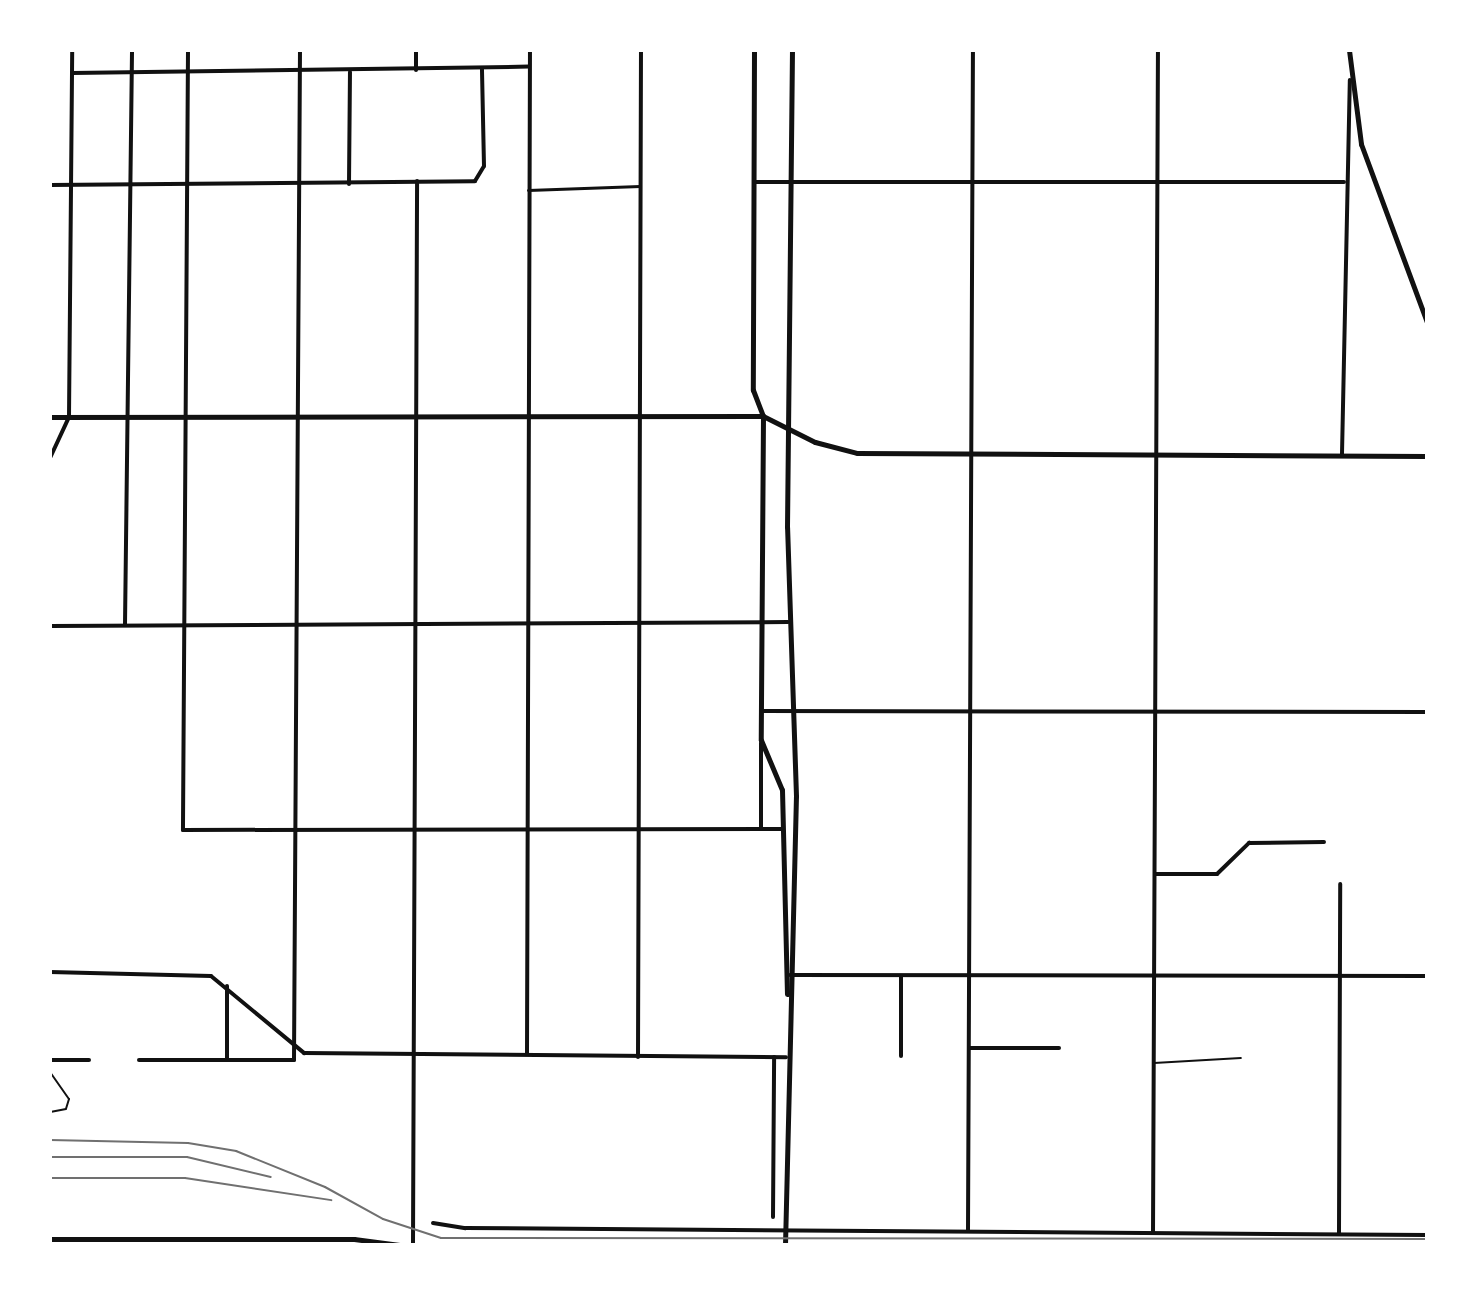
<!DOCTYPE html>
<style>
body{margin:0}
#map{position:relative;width:1477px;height:1295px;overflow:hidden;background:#fff;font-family:Cabin,sans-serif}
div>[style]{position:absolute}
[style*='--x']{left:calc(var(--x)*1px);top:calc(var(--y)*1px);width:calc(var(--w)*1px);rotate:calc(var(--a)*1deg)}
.service>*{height:2px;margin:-1px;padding:0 1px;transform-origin:1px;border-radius:1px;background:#111}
.pedestrian>*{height:3px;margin:-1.5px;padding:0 1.5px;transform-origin:1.5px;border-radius:1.5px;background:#111}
.minor>*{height:4px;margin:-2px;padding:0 2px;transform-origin:2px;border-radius:2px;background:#111}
.tertiary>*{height:5px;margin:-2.5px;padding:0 2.5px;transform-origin:2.5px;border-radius:2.5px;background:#111}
.secondary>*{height:5px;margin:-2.5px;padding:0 2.5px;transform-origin:2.5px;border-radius:2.5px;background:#111}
.rail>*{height:2px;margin:-1px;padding:0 1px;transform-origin:1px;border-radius:1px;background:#707070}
span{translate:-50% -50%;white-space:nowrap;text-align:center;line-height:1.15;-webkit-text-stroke:6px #fff;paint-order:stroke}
.frame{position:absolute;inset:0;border:52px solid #fff;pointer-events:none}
</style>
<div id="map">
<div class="service">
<div style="--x:1154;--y:1063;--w:87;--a:-3.3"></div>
<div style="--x:50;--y:1072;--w:33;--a:55"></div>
<div style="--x:69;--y:1099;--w:10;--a:107"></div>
<div style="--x:66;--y:1109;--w:16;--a:169"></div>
</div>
<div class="pedestrian">
<div style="--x:528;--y:190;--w:112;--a:-2"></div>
</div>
<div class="minor">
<div style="--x:188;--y:50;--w:780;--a:90.37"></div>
<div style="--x:183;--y:830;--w:599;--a:-0.1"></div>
<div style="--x:416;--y:70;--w:20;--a:-90"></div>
<div style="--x:72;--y:73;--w:457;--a:-0.8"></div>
<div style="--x:754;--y:182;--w:590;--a:0"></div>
<div style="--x:349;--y:184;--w:112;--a:-89.5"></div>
<div style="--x:50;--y:185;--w:425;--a:-0.5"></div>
<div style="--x:475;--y:181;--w:17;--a:-59"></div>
<div style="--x:484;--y:166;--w:98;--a:-91.2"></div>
<div style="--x:1342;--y:454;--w:374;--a:-88.8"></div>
<div style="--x:50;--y:458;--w:45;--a:-65.1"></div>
<div style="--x:69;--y:417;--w:367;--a:-89.5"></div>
<div style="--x:125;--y:625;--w:575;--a:-89.3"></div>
<div style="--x:50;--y:626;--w:738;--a:-0.31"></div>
<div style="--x:762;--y:711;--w:665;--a:0.09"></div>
<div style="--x:761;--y:828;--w:85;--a:-90"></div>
<div style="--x:1155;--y:874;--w:62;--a:0"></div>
<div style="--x:1217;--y:874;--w:45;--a:-44.1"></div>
<div style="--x:1249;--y:843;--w:75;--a:-0.8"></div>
<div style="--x:50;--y:972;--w:161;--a:1.4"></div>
<div style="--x:211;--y:976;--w:121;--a:39.6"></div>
<div style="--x:304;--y:1053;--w:482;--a:0.5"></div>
<div style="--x:790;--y:975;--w:637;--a:0.09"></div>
<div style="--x:901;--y:977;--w:79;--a:90"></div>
<div style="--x:227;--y:986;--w:74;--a:90"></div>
<div style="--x:969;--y:1048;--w:90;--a:0"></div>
<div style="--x:527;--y:1054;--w:1004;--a:-89.83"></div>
<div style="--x:638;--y:1057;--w:1007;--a:-89.83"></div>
<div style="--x:50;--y:1060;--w:39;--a:0"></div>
<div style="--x:139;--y:1060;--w:155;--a:0"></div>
<div style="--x:294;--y:1060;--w:1010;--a:-89.66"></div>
<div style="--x:773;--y:1217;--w:160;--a:-89.6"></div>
<div style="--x:433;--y:1223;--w:33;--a:9"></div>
<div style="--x:466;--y:1228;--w:961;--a:0.42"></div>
<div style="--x:968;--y:1231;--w:1181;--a:-89.76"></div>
<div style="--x:1153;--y:1233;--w:1183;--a:-89.76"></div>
<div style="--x:1339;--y:1233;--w:349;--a:-89.8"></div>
<div style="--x:413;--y:1245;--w:1064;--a:-89.78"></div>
</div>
<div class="tertiary">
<div style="--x:754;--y:50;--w:340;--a:90.2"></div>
<div style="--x:753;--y:390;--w:28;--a:69"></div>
<div style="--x:763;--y:416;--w:324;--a:90.4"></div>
<div style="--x:761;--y:740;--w:54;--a:67.2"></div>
<div style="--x:782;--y:790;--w:204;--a:88.6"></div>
<div style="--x:50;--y:1239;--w:304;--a:0"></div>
<div style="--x:354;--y:1239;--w:46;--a:7.4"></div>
<div style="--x:785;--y:1245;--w:449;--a:-88.6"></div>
<div style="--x:796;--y:796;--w:269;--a:-91.9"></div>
<div style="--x:787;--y:527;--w:477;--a:-89.4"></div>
</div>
<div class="secondary">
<div style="--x:1349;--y:50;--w:95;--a:82.7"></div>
<div style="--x:1361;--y:144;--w:190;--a:69.7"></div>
<div style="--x:50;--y:417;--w:713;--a:-0.08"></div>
<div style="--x:763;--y:416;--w:58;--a:26.6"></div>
<div style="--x:815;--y:442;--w:43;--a:14.7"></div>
<div style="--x:857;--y:453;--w:570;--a:0.3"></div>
</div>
<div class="rail">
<div style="--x:50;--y:1140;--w:138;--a:1.2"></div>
<div style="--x:188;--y:1143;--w:49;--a:9.5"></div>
<div style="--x:236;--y:1151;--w:96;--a:22"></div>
<div style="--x:325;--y:1187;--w:66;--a:28.9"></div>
<div style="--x:383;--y:1219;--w:61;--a:18.1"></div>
<div style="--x:441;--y:1238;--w:986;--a:0.06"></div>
<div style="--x:50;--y:1157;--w:137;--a:0"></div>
<div style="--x:187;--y:1157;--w:86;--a:13.4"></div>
<div style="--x:50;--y:1178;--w:135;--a:0"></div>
<div style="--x:185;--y:1178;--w:148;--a:8.6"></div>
</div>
<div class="frame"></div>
</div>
